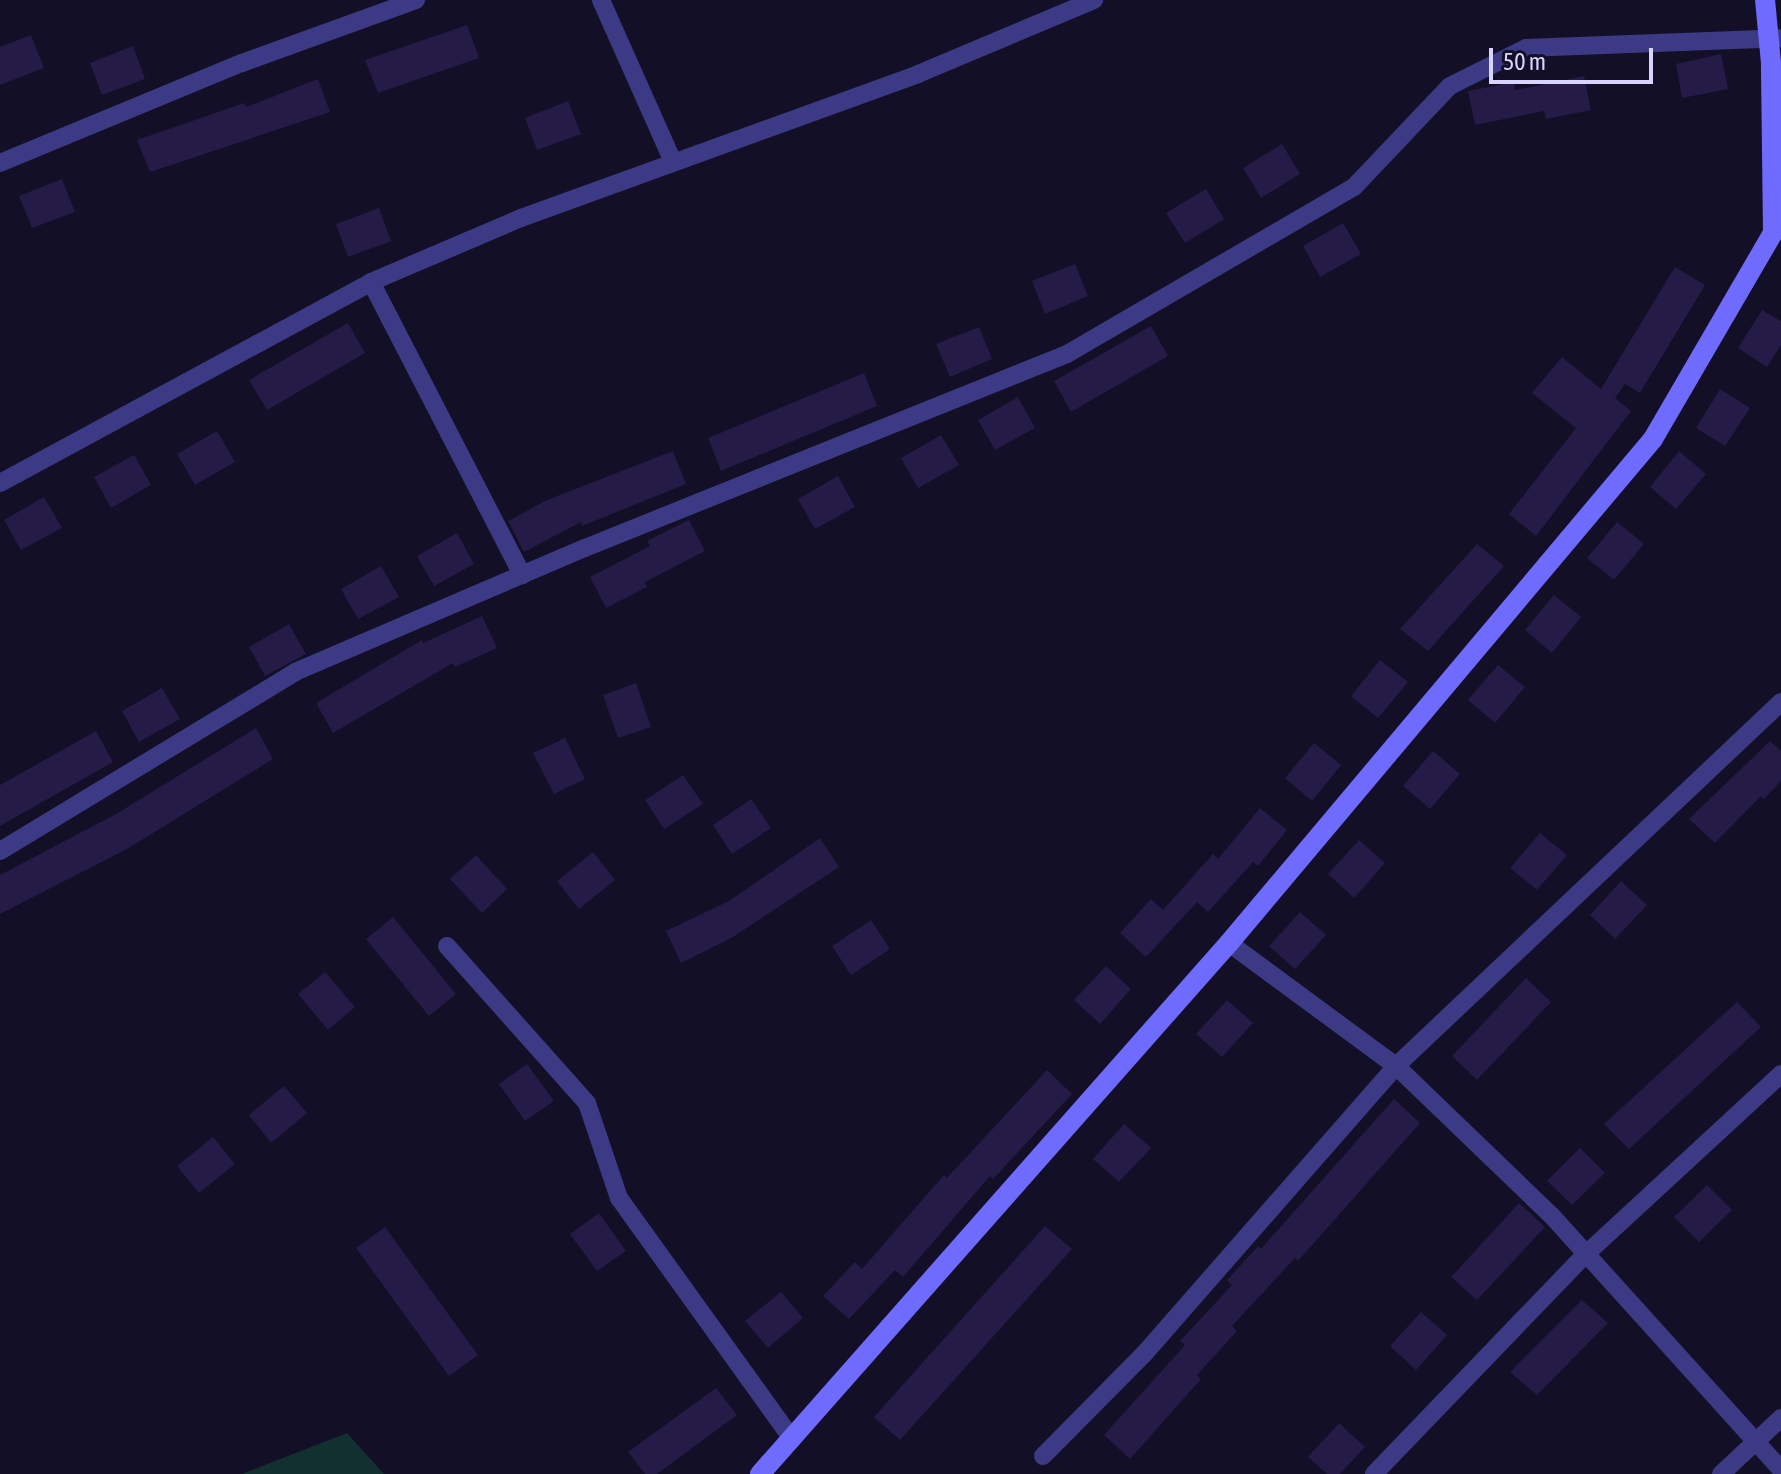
<!DOCTYPE html>
<style>
body{margin:0}
#map{position:relative;width:1781px;height:1474px;overflow:hidden;background:#130f26;font-family:"Asap Condensed",sans-serif}
div>[style]{position:absolute}
[style*='--x']{left:calc(var(--x)*1px);top:calc(var(--y)*1px);width:calc(var(--w)*1px);rotate:calc(var(--a)*1deg)}
.green>*{inset:0;background:#12302f}
.building>*{inset:0;background:#241b47}
.street>*{height:18px;margin:-9px;padding:0 9px;transform-origin:9px;border-radius:9px;background:#3d3a85}
.secondary>*{height:20px;margin:-10px;padding:0 10px;transform-origin:10px;border-radius:10px;background:#6f6bff}
span{translate:-50% -50%;white-space:nowrap;text-align:center;line-height:1.15;-webkit-text-stroke:7px #130f26;paint-order:stroke}
.scale{position:absolute;left:1489px;top:48px;width:164px;height:36px;box-sizing:border-box;border:4px solid #d9d4ff;border-top:0;padding-left:10px;font-size:24px;line-height:28px;white-space:nowrap;color:#d9d4ff;-webkit-text-stroke:6px #130f26;paint-order:stroke}
</style>
<div id="map">
<div class="green">
<div style="clip-path:polygon(347px 1433px,384px 1474px,242px 1474px)"></div>
</div>
<div class="building">
<div style="clip-path:polygon(467px 25px,479px 58px,378px 93px,365px 60px)"></div>
<div style="clip-path:polygon(31px 35px,44px 68px,0 85px,0 47px)"></div>
<div style="clip-path:polygon(133px 46px,145px 79px,102px 95px,90px 63px)"></div>
<div style="clip-path:polygon(1721px 54px,1728px 89px,1682px 98px,1676px 64px)"></div>
<div style="clip-path:polygon(1584px 76px,1591px 110px,1546px 119px,1544px 111px,1475px 125px,1468px 91px,1514px 82px,1515px 90px)"></div>
<div style="clip-path:polygon(318px 79px,330px 112px,150px 172px,137px 140px,244px 103px,246px 107px)"></div>
<div style="clip-path:polygon(568px 101px,581px 134px,537px 150px,525px 118px)"></div>
<div style="clip-path:polygon(1282px 144px,1300px 174px,1261px 198px,1243px 168px)"></div>
<div style="clip-path:polygon(62px 179px,75px 212px,32px 228px,19px 196px)"></div>
<div style="clip-path:polygon(1206px 189px,1224px 219px,1185px 243px,1166px 213px)"></div>
<div style="clip-path:polygon(379px 208px,391px 241px,348px 257px,336px 224px)"></div>
<div style="clip-path:polygon(1343px 223px,1361px 254px,1320px 277px,1303px 246px)"></div>
<div style="clip-path:polygon(1075px 264px,1088px 296px,1045px 314px,1032px 281px)"></div>
<div style="clip-path:polygon(1675px 267px,1705px 285px,1640px 393px,1625px 384px,1615px 398px,1631px 411px,1536px 536px,1509px 514px,1576px 428px,1532px 393px,1562px 357px,1601px 389px)"></div>
<div style="clip-path:polygon(1762px 310px,1781px 321px,1781px 345px,1767px 367px,1738px 348px)"></div>
<div style="clip-path:polygon(348px 323px,365px 353px,267px 410px,249px 380px)"></div>
<div style="clip-path:polygon(1151px 326px,1168px 356px,1071px 412px,1054px 381px)"></div>
<div style="clip-path:polygon(979px 327px,992px 359px,950px 377px,936px 344px)"></div>
<div style="clip-path:polygon(864px 373px,877px 406px,721px 471px,708px 438px)"></div>
<div style="clip-path:polygon(1720px 389px,1750px 408px,1725px 446px,1696px 428px)"></div>
<div style="clip-path:polygon(1018px 397px,1035px 428px,995px 450px,978px 420px)"></div>
<div style="clip-path:polygon(217px 431px,235px 462px,195px 485px,177px 454px)"></div>
<div style="clip-path:polygon(941px 435px,959px 465px,918px 488px,901px 458px)"></div>
<div style="clip-path:polygon(673px 451px,686px 484px,582px 526px,581px 522px,524px 552px,508px 521px,547px 500px)"></div>
<div style="clip-path:polygon(1679px 451px,1706px 474px,1676px 509px,1650px 487px)"></div>
<div style="clip-path:polygon(134px 455px,151px 485px,111px 508px,94px 477px)"></div>
<div style="clip-path:polygon(838px 476px,855px 507px,815px 529px,798px 499px)"></div>
<div style="clip-path:polygon(44px 497px,62px 528px,21px 550px,4px 520px)"></div>
<div style="clip-path:polygon(689px 520px,705px 551px,645px 582px,647px 587px,606px 608px,590px 577px,650px 546px,647px 541px)"></div>
<div style="clip-path:polygon(1617px 522px,1644px 544px,1614px 580px,1587px 558px)"></div>
<div style="clip-path:polygon(457px 533px,474px 564px,434px 586px,417px 556px)"></div>
<div style="clip-path:polygon(1477px 544px,1504px 566px,1428px 651px,1400px 629px)"></div>
<div style="clip-path:polygon(381px 566px,399px 597px,358px 619px,341px 589px)"></div>
<div style="clip-path:polygon(1554px 595px,1581px 617px,1552px 653px,1525px 630px)"></div>
<div style="clip-path:polygon(482px 616px,497px 648px,455px 667px,453px 663px,333px 733px,316px 703px,422px 640px,423px 643px)"></div>
<div style="clip-path:polygon(289px 624px,306px 654px,265px 676px,249px 647px)"></div>
<div style="clip-path:polygon(1380px 660px,1408px 682px,1378px 718px,1351px 696px)"></div>
<div style="clip-path:polygon(1498px 665px,1525px 687px,1495px 723px,1468px 700px)"></div>
<div style="clip-path:polygon(636px 683px,651px 727px,618px 738px,603px 695px)"></div>
<div style="clip-path:polygon(162px 688px,180px 719px,139px 742px,122px 711px)"></div>
<div style="clip-path:polygon(256px 728px,273px 759px,127px 849px,0 914px,0 875px,116px 814px)"></div>
<div style="clip-path:polygon(96px 731px,113px 762px,0 826px,0 785px)"></div>
<div style="clip-path:polygon(565px 738px,585px 779px,554px 794px,533px 753px)"></div>
<div style="clip-path:polygon(1770px 741px,1781px 751px,1781px 781px,1764px 799px,1761px 796px,1715px 843px,1689px 819px)"></div>
<div style="clip-path:polygon(1314px 743px,1341px 765px,1312px 801px,1285px 778px)"></div>
<div style="clip-path:polygon(1433px 751px,1460px 774px,1430px 809px,1403px 786px)"></div>
<div style="clip-path:polygon(683px 775px,703px 804px,664px 829px,645px 800px)"></div>
<div style="clip-path:polygon(751px 799px,771px 828px,732px 854px,713px 825px)"></div>
<div style="clip-path:polygon(1260px 808px,1287px 830px,1258px 866px,1253px 862px,1208px 912px,1197px 902px,1146px 957px,1120px 933px,1151px 899px,1163px 910px,1213px 854px,1218px 859px)"></div>
<div style="clip-path:polygon(1540px 833px,1567px 855px,1537px 890px,1510px 868px)"></div>
<div style="clip-path:polygon(820px 838px,839px 867px,733px 937px,681px 963px,666px 931px,729px 901px)"></div>
<div style="clip-path:polygon(1359px 840px,1385px 863px,1354px 898px,1328px 874px)"></div>
<div style="clip-path:polygon(593px 852px,615px 880px,579px 909px,557px 881px)"></div>
<div style="clip-path:polygon(476px 855px,507px 889px,482px 913px,450px 879px)"></div>
<div style="clip-path:polygon(1621px 881px,1647px 905px,1615px 939px,1590px 915px)"></div>
<div style="clip-path:polygon(1300px 912px,1326px 935px,1295px 969px,1269px 946px)"></div>
<div style="clip-path:polygon(393px 917px,456px 994px,429px 1016px,366px 939px)"></div>
<div style="clip-path:polygon(871px 920px,890px 949px,851px 975px,832px 946px)"></div>
<div style="clip-path:polygon(1106px 966px,1131px 989px,1100px 1024px,1074px 1000px)"></div>
<div style="clip-path:polygon(325px 972px,355px 1007px,328px 1030px,298px 994px)"></div>
<div style="clip-path:polygon(1526px 978px,1551px 1002px,1477px 1080px,1452px 1056px)"></div>
<div style="clip-path:polygon(1227px 1000px,1253px 1023px,1222px 1057px,1196px 1034px)"></div>
<div style="clip-path:polygon(1737px 1002px,1761px 1027px,1629px 1149px,1604px 1124px)"></div>
<div style="clip-path:polygon(527px 1064px,554px 1101px,525px 1121px,499px 1084px)"></div>
<div style="clip-path:polygon(1047px 1070px,1072px 1094px,993px 1179px,990px 1176px,903px 1277px,895px 1270px,849px 1319px,823px 1296px,855px 1262px,862px 1269px,944px 1175px,947px 1178px)"></div>
<div style="clip-path:polygon(284px 1086px,307px 1113px,271px 1143px,249px 1115px)"></div>
<div style="clip-path:polygon(1394px 1099px,1420px 1123px,1298px 1261px,1295px 1258px,1232px 1326px,1237px 1331px,1197px 1375px,1201px 1379px,1130px 1459px,1104px 1435px,1185px 1345px,1180px 1341px,1232px 1285px,1227px 1280px,1258px 1246px,1261px 1249px)"></div>
<div style="clip-path:polygon(1124px 1124px,1151px 1148px,1119px 1182px,1093px 1159px)"></div>
<div style="clip-path:polygon(213px 1137px,235px 1164px,199px 1193px,177px 1166px)"></div>
<div style="clip-path:polygon(1580px 1148px,1605px 1173px,1572px 1205px,1547px 1181px)"></div>
<div style="clip-path:polygon(1707px 1185px,1732px 1210px,1699px 1242px,1674px 1217px)"></div>
<div style="clip-path:polygon(1519px 1203px,1545px 1227px,1477px 1300px,1451px 1277px)"></div>
<div style="clip-path:polygon(599px 1213px,626px 1251px,597px 1271px,570px 1234px)"></div>
<div style="clip-path:polygon(1045px 1226px,1072px 1249px,900px 1440px,874px 1417px)"></div>
<div style="clip-path:polygon(385px 1227px,478px 1355px,449px 1376px,356px 1248px)"></div>
<div style="clip-path:polygon(781px 1292px,803px 1318px,768px 1348px,745px 1321px)"></div>
<div style="clip-path:polygon(1582px 1300px,1608px 1323px,1537px 1395px,1510px 1372px)"></div>
<div style="clip-path:polygon(1421px 1312px,1447px 1335px,1416px 1370px,1390px 1346px)"></div>
<div style="clip-path:polygon(716px 1388px,737px 1415px,657px 1474px,645px 1474px,628px 1452px)"></div>
<div style="clip-path:polygon(1339px 1423px,1365px 1447px,1340px 1474px,1327px 1474px,1308px 1457px)"></div>
</div>
<div class="street">
<div style="--x:601;--y:0;--w:177;--a:66"></div>
<div style="--x:0;--y:163;--w:262;--a:-22.5"></div>
<div style="--x:242;--y:63;--w:185;--a:-19.9"></div>
<div style="--x:371;--y:282;--w:330;--a:62.7"></div>
<div style="--x:0;--y:483;--w:422;--a:-28.4"></div>
<div style="--x:371;--y:282;--w:163;--a:-23.1"></div>
<div style="--x:521;--y:218;--w:422;--a:-19.9"></div>
<div style="--x:918;--y:74;--w:191;--a:-22.8"></div>
<div style="--x:0;--y:851;--w:345;--a:-31.2"></div>
<div style="--x:295;--y:672;--w:315;--a:-23.2"></div>
<div style="--x:585;--y:548;--w:520;--a:-21.92"></div>
<div style="--x:1067;--y:354;--w:332;--a:-30.2"></div>
<div style="--x:1354;--y:187;--w:139;--a:-46.5"></div>
<div style="--x:1450;--y:86;--w:85;--a:-26.6"></div>
<div style="--x:1526;--y:48;--w:255;--a:-2.2"></div>
<div style="--x:1229;--y:943;--w:207;--a:36.4"></div>
<div style="--x:1396;--y:1066;--w:216;--a:43.9"></div>
<div style="--x:1552;--y:1216;--w:341;--a:47.9"></div>
<div style="--x:447;--y:946;--w:210;--a:48.3"></div>
<div style="--x:587;--y:1103;--w:100;--a:71.4"></div>
<div style="--x:619;--y:1198;--w:297;--a:54.3"></div>
<div style="--x:1043;--y:1456;--w:144;--a:-45.3"></div>
<div style="--x:1144;--y:1354;--w:383;--a:-48.8"></div>
<div style="--x:1396;--y:1066;--w:530;--a:-43.39"></div>
<div style="--x:1374;--y:1474;--w:304;--a:-46.1"></div>
<div style="--x:1585;--y:1255;--w:267;--a:-42.7"></div>
<div style="--x:1721;--y:1474;--w:82;--a:-43"></div>
</div>
<div class="secondary">
<div style="--x:760;--y:1474;--w:708;--a:-48.55"></div>
<div style="--x:1229;--y:943;--w:659;--a:-49.93"></div>
<div style="--x:1653;--y:439;--w:238;--a:-59.8"></div>
<div style="--x:1773;--y:233;--w:170;--a:-90.7"></div>
<div style="--x:1771;--y:63;--w:63;--a:-95.4"></div>
</div>
<div class="scale">50 m</div>
</div>
